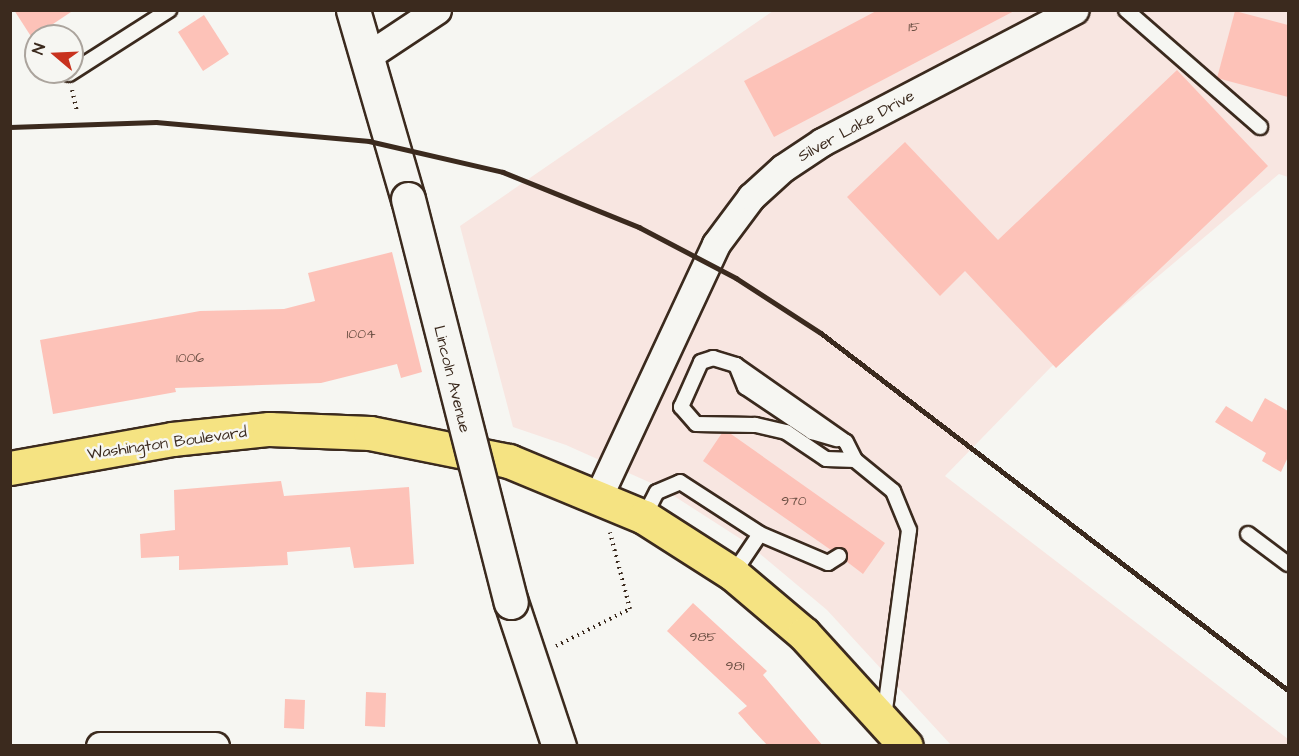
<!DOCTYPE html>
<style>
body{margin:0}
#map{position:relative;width:1299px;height:756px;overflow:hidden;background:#f6f6f2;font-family:"Architects Daughter",sans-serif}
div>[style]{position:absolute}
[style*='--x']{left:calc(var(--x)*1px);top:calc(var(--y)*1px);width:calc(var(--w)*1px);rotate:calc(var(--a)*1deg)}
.built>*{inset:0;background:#f8e6e1}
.building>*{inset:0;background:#fdc2b8}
.path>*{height:4px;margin-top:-2px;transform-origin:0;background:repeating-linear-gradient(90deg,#3b2a1e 0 1.5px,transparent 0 6px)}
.roads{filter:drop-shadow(2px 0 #3b2a1e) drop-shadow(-2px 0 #3b2a1e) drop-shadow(0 2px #3b2a1e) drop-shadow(0 -2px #3b2a1e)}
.service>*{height:14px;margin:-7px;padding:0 7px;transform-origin:7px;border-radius:7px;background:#f6f6f2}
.minor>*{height:27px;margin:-13.5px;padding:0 13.5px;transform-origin:13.5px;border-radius:13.5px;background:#f6f6f2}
.tertiary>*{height:33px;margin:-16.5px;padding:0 16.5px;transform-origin:16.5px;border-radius:16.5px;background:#f6f6f2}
.trunk>*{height:33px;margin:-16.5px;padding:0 16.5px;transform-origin:16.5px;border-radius:16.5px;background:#f5e382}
.rail>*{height:4.5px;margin:-2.25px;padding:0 2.25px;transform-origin:2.25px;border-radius:2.25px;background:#3b2a1e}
.bridges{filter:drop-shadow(2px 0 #3b2a1e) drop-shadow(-2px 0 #3b2a1e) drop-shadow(0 2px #3b2a1e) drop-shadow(0 -2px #3b2a1e)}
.tertiary-bridge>*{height:33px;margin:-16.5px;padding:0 16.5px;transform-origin:16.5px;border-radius:16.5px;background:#f6f6f2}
span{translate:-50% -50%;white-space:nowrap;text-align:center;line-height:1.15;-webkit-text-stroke:5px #f6f6f2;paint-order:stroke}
.number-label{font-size:14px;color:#6c5044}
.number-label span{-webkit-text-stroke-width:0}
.street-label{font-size:16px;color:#3b2a1e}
.frame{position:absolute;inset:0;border:12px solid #3b2a1e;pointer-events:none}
.north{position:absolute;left:24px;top:24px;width:60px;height:60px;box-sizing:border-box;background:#f6f6f2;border:2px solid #aba49d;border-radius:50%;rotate:289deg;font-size:16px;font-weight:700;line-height:24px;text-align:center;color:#3b2a1e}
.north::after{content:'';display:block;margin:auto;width:21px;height:27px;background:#c8321e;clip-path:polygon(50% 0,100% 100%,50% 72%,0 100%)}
</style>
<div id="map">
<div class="built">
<div style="clip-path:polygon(773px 11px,1288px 11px,1288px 177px,1279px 174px,1051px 367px,945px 476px,1288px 739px,1288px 745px,951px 745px,827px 610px,747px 543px,660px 487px,566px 445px,513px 427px,460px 226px)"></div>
</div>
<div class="building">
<div style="clip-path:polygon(14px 10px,74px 10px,32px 38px)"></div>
<div style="clip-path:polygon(878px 10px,1016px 10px,774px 137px,744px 81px)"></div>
<div style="clip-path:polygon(1235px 11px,1288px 25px,1288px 97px,1217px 78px)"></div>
<div style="clip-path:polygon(204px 15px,229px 54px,203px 71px,178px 32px)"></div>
<div style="clip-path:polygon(1177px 70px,1268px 166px,1056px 368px,965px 271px,940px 296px,847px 197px,905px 142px,998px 240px)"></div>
<div style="clip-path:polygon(392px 252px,422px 372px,401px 378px,397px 364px,321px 383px,175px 388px,176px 392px,53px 414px,40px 340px,200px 311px,284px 309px,315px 301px,308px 273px)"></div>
<div style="clip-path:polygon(1265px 398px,1288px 411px,1288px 457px,1281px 472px,1262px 461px,1266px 453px,1215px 422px,1226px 406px,1252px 422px)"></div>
<div style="clip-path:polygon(722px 433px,731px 434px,885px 543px,863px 574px,846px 561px,844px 548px,831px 550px,703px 461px)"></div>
<div style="clip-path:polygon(281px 481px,284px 496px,409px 487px,414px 564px,354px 568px,350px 547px,287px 552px,288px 565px,179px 570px,179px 556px,141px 558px,140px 534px,175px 530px,174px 490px)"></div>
<div style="clip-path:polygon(693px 603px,767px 671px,763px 675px,823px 746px,768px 746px,753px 730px,738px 713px,747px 706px,667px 631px)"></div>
<div style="clip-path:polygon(366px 692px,386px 693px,385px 727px,365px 726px)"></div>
<div style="clip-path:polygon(285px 699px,305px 700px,304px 729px,284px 728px)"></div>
</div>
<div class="path">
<div style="--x:72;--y:90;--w:22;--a:77"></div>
<div style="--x:556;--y:646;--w:83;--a:-26.6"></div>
<div style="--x:630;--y:609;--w:79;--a:-104.7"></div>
</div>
<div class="roads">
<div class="service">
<div style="--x:1126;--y:10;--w:178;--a:41.1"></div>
<div style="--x:69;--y:74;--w:119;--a:-32.6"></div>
<div style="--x:736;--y:365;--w:24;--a:68"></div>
<div style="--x:745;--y:387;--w:81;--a:33.9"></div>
<div style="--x:812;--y:432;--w:26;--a:16"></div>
<div style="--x:855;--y:460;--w:29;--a:-178"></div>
<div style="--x:826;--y:459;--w:48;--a:-146"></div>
<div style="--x:786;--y:432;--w:32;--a:-167"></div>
<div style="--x:755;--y:425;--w:59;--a:-179"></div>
<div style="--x:696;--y:424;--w:23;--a:-131"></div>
<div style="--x:681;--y:407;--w:49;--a:-66"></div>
<div style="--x:701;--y:362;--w:13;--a:-18"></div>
<div style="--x:713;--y:358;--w:24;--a:17"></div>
<div style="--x:736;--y:365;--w:134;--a:35"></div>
<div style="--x:846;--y:442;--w:20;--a:63"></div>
<div style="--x:855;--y:460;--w:49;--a:39.2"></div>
<div style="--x:893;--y:491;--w:42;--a:67.7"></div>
<div style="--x:909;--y:530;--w:189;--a:97.6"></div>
<div style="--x:644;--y:517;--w:28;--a:-63"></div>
<div style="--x:657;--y:492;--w:25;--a:-23"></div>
<div style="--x:680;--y:482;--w:95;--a:33"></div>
<div style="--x:760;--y:534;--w:74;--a:23.1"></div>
<div style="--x:828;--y:563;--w:13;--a:-32"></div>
<div style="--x:1248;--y:534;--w:50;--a:36.9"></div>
<div style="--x:733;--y:574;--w:48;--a:-56"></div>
</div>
<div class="minor">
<div style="--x:366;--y:57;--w:85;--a:-33.5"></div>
<div style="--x:599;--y:495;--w:277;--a:-65"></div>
<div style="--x:716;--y:244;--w:59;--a:-53.3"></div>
<div style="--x:751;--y:197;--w:43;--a:-42.2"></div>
<div style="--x:783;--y:168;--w:47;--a:-33.7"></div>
<div style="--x:822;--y:142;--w:285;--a:-27.6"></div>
<div style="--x:100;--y:746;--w:115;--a:0"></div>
</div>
<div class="tertiary">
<div style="--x:353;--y:10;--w:197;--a:73.8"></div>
<div style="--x:511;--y:602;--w:152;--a:71.6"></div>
</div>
<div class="trunk">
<div style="--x:10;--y:468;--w:165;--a:-10.1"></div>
<div style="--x:172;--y:439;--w:98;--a:-5.9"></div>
<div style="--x:269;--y:429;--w:101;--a:2.3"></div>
<div style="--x:370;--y:433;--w:142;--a:11.4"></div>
<div style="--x:509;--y:461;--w:146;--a:22.5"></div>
<div style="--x:644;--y:517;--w:106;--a:32.6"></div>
<div style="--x:733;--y:574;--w:93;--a:40.2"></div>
<div style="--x:804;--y:634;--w:151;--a:47.7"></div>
</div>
</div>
<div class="rail">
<div style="--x:10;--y:127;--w:146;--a:-2"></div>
<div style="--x:156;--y:122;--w:214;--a:5.1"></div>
<div style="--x:369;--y:141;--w:138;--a:13"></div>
<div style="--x:503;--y:172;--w:147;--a:22"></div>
<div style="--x:639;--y:227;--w:110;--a:27.7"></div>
<div style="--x:736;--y:278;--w:101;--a:32.9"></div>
<div style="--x:821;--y:333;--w:588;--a:37.4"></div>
</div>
<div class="bridges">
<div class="tertiary-bridge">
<div style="--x:408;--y:199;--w:416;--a:75.7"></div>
</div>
</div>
<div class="number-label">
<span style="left:914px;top:27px">15</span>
<span style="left:361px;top:334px">1004</span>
<span style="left:190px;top:358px">1006</span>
<span style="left:794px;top:501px">970</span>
<span style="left:703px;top:637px">985</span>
<span style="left:735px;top:666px">981</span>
</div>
<div class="street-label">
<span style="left:856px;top:126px;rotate:-29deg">Silver Lake Drive</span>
<span style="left:452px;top:379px;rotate:76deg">Lincoln Avenue</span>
<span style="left:167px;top:443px;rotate:-8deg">Washington Boulevard</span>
</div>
<div class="frame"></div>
<div class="north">N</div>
</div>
